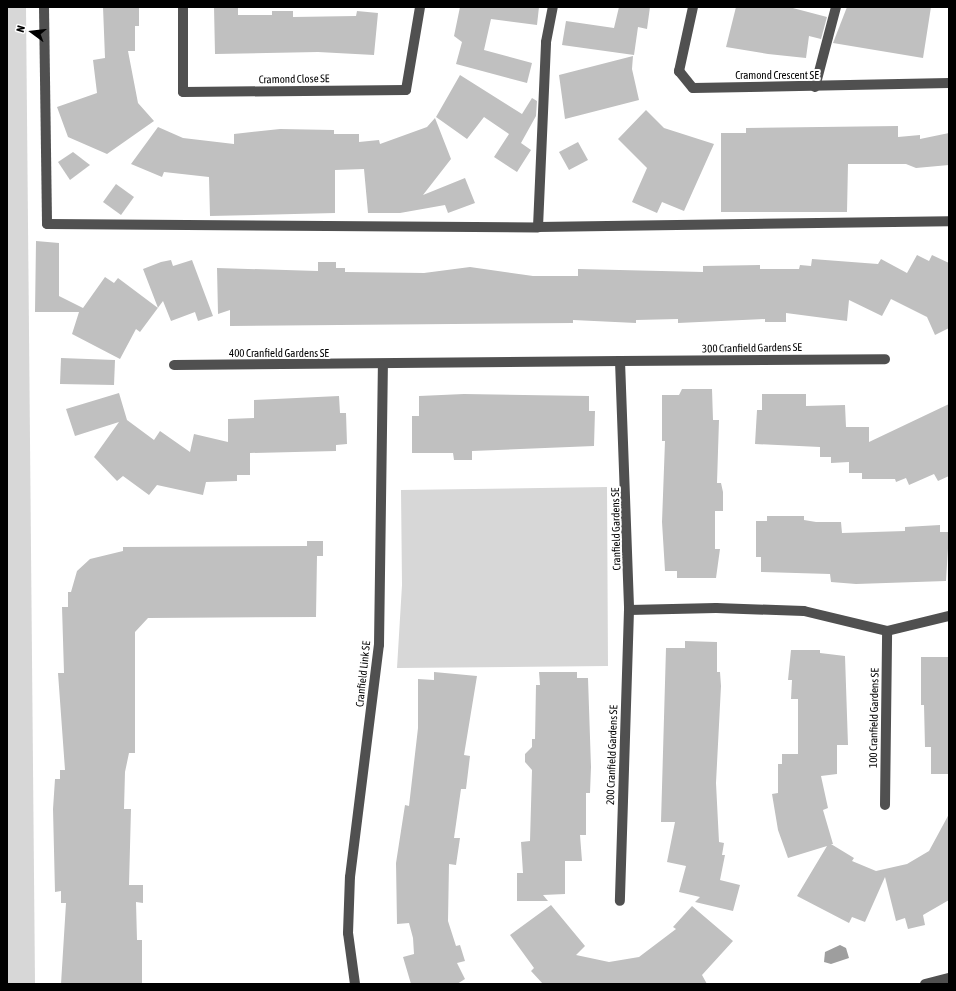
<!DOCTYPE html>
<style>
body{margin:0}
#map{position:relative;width:956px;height:991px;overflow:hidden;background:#fff;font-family:"Asap Condensed",sans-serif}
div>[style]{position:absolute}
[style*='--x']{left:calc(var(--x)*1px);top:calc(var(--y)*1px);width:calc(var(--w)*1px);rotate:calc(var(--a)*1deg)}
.green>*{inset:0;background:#d7d7d7}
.water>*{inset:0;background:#9e9e9e}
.building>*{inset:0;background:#c0c0c0}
.minor>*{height:10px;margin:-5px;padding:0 5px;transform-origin:5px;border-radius:5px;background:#505050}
span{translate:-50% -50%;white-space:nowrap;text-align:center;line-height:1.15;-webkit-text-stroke:4px #fff;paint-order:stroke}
.street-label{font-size:11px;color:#000}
.frame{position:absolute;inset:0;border:8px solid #000;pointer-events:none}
.north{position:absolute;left:12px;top:12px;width:40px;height:40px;-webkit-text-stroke:3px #fff;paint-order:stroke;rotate:285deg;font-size:11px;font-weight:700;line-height:16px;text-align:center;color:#000}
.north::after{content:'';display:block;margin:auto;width:14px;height:18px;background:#000;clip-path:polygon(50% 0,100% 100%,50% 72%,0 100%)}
</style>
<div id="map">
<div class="green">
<div style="clip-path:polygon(7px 7px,26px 7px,35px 984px,7px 984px)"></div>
<div style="clip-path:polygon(607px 487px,608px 666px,397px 668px,402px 585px,401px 490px)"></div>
</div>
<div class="water">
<div style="clip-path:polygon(840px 945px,846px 948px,849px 958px,831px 964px,824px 962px,825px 952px)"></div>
</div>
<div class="building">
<div style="clip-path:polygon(103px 7px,139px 7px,139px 26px,135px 26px,135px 51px,128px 51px,138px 103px,154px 121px,107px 154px,68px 137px,57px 107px,97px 93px,93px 60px,105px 58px)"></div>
<div style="clip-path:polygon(214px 7px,238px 7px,238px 15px,272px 15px,272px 11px,293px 11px,293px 17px,356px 16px,357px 11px,378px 13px,374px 55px,318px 52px,215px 54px)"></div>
<div style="clip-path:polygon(460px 7px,539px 7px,537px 25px,491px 19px,484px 50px,532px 63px,527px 83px,456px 64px,462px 42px,454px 36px)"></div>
<div style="clip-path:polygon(619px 7px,650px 7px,647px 29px,638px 27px,634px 55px,562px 45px,566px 21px,614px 28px)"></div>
<div style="clip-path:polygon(736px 7px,789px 7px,827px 17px,821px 39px,809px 36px,806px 58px,768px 54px,726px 47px)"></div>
<div style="clip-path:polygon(847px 7px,931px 7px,923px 58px,833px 43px)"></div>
<div style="clip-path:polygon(633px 56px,632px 69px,639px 100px,565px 119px,559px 75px)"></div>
<div style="clip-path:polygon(460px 75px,522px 114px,532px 98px,537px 101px,536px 116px,521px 143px,531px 150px,517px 172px,494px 157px,509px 134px,484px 117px,467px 139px,436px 117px)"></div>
<div style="clip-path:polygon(646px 110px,664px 128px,714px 144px,684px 211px,662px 202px,657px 213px,632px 202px,647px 168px,618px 139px)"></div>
<div style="clip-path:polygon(435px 118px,451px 159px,423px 195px,465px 178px,475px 203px,448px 213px,445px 205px,400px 213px,368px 213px,364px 169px,335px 170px,335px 213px,210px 216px,209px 177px,164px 172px,162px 177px,131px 164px,158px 127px,183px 138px,234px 144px,234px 134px,280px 129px,334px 130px,334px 134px,359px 134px,359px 142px,379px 140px,380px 144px,427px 127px)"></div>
<div style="clip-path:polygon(898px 126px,898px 137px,920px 135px,920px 139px,949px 133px,949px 165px,916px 168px,906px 164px,848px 164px,847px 212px,721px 212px,721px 133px,746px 133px,746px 128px)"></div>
<div style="clip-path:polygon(578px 142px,588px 160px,569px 170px,559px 152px)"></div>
<div style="clip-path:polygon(73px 152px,90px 165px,70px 180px,58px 162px)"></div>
<div style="clip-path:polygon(116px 184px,134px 197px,121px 215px,103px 202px)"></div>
<div style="clip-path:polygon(36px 241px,59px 243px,59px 296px,83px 308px,105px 277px,114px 283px,118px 278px,158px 308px,143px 269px,161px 262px,171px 260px,173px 266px,192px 260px,213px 316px,198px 321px,195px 312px,171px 321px,163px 301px,140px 332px,136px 329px,120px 359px,72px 334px,79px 312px,35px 312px)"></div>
<div style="clip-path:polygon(917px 255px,929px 261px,932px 255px,949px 263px,949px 328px,935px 335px,927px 317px,891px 299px,882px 316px,849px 300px,847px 321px,786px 313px,786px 322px,765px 322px,765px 319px,678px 323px,678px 319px,636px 320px,636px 323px,573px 320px,573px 323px,230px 326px,230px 310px,218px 314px,217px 268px,318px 271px,318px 262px,336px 262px,336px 268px,345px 268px,345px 272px,424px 273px,470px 267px,533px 276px,578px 276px,578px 269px,703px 272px,703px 266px,760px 265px,760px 269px,799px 269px,800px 265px,811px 266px,812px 259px,878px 264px,881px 259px,907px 273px)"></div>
<div style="clip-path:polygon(61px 358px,115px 360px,114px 385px,60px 384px)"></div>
<div style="clip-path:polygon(682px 389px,712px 389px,713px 420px,719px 420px,717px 483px,721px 483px,723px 492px,723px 511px,715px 511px,715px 549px,720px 549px,716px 578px,677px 578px,677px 571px,665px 571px,662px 522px,665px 441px,662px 441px,662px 395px,679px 395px)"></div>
<div style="clip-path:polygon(119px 393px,127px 420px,154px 440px,160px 431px,190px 452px,194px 434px,228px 442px,228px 419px,254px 418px,254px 400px,339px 396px,340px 413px,346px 413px,347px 444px,336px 445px,336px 451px,250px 453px,250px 475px,237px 475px,237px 481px,206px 482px,203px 495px,157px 485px,149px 495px,123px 476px,117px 481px,94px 457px,119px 422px,75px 436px,66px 409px)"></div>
<div style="clip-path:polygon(464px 394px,589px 396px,589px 411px,595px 411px,594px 446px,472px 451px,472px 460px,454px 460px,453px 453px,412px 453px,412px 416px,419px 416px,419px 396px)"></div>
<div style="clip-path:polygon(762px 394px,806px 394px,806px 406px,845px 405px,846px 427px,869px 427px,869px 442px,949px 404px,949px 476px,938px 481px,934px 474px,909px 485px,906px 478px,896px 482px,895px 479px,862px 479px,862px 473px,849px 473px,849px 462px,831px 463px,831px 457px,820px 457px,820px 447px,755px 444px,757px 410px,762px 410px)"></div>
<div style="clip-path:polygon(767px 516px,804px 516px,804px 520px,816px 522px,841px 522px,842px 533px,905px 531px,905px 527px,940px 525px,940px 532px,949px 532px,946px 581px,856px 584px,831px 582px,830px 574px,761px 572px,761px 557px,756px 557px,756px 521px,767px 521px)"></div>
<div style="clip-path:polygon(307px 541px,323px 541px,323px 556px,317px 556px,316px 617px,148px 618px,135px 632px,135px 753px,129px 753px,125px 772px,124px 809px,131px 809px,129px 885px,143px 885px,143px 903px,136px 902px,137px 940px,142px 940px,142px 984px,61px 984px,66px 903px,61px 903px,61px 891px,55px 892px,53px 809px,55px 779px,60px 779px,60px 770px,65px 770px,58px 673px,64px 673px,62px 607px,68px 607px,68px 592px,71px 592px,77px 571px,90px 559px,123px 551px,123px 547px,307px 546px)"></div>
<div style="clip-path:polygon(685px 641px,717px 642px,717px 672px,720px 672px,721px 686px,716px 783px,719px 842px,724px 843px,722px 855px,725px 855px,720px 880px,740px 885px,733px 911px,695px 902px,700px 897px,679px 892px,686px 866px,667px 862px,675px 822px,661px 822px,666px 648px,685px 648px)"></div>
<div style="clip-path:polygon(791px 650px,820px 650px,820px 653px,845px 656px,848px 745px,837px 745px,837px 774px,821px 776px,828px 808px,823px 810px,833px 844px,831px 844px,854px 858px,852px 861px,876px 871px,907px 864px,929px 851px,949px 814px,949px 900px,923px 915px,925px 925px,908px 929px,905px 918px,896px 921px,885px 877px,865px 922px,852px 917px,849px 923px,797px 896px,827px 846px,788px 858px,778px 830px,772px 794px,778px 793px,778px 764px,782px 764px,782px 754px,798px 754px,798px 699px,791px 699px,792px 680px,788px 680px)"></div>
<div style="clip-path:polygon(921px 657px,949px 657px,949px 774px,931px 774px,931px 747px,925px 747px,924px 705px,921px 705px)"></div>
<div style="clip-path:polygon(434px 672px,477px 676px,464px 755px,470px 756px,466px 789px,461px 789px,454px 838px,460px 838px,456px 865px,449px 864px,448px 921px,456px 946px,460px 945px,465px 961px,457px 963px,465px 979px,457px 984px,411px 984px,403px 957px,414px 954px,413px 938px,409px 923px,397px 924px,396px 863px,405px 805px,409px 806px,418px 728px,418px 679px,434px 680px)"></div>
<div style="clip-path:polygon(539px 672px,577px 672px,577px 678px,588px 678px,591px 767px,590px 793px,586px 793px,586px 835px,580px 835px,582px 861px,565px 861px,565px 894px,543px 895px,548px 901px,517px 901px,517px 873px,523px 873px,521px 842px,530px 841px,532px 770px,525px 762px,525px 754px,532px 747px,532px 739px,535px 739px,536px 685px,540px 685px)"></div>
<div style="clip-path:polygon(551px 905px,585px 946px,576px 955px,609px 962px,639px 957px,676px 929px,673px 927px,692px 906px,733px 941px,702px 975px,707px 984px,543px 984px,531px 971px,534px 968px,510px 935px)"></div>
</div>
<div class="minor">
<div style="--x:44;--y:7;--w:217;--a:89.2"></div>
<div style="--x:47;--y:224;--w:491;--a:0.4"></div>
<div style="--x:538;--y:227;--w:411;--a:-0.8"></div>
<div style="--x:183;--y:7;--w:85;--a:90"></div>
<div style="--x:183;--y:92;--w:223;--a:-0.5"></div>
<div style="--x:406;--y:90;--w:84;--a:-80.4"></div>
<div style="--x:693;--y:7;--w:66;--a:102.3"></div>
<div style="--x:679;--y:71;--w:22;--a:51"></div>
<div style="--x:693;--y:88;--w:256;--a:-1.1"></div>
<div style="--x:815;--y:87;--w:83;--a:-75.3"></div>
<div style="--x:538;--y:227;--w:185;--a:-87.5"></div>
<div style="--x:546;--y:42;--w:36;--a:-79"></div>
<div style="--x:620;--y:361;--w:265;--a:-0.4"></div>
<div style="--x:174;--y:365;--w:446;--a:-0.5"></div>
<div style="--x:620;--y:361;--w:249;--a:87.9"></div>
<div style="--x:629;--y:610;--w:291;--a:91.8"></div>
<div style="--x:629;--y:610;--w:87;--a:-1.3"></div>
<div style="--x:716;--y:608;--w:88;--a:2"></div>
<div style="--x:804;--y:611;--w:85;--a:13.5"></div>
<div style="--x:887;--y:631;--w:64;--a:-13.6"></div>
<div style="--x:885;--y:805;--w:174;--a:-89.3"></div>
<div style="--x:355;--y:984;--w:51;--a:-97.8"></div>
<div style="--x:348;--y:933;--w:56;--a:-88"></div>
<div style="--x:350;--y:877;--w:234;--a:-82.9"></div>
<div style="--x:379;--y:645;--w:280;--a:-89.2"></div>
<div style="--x:925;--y:984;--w:25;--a:-14"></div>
</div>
<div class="street-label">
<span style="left:777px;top:75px">Cramond Crescent SE</span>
<span style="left:294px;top:79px;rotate:-1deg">Cramond Close SE</span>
<span style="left:752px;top:348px;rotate:-1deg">300 Cranfield Gardens SE</span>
<span style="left:279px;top:353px">400 Cranfield Gardens SE</span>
<span style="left:616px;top:529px;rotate:-91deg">Cranfield Gardens SE</span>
<span style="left:363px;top:674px;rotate:-84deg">Cranfield Link SE</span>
<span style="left:874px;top:718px;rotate:-89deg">100 Cranfield Gardens SE</span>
<span style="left:612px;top:755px;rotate:-88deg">200 Cranfield Gardens SE</span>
</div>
<div class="frame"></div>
<div class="north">N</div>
</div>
